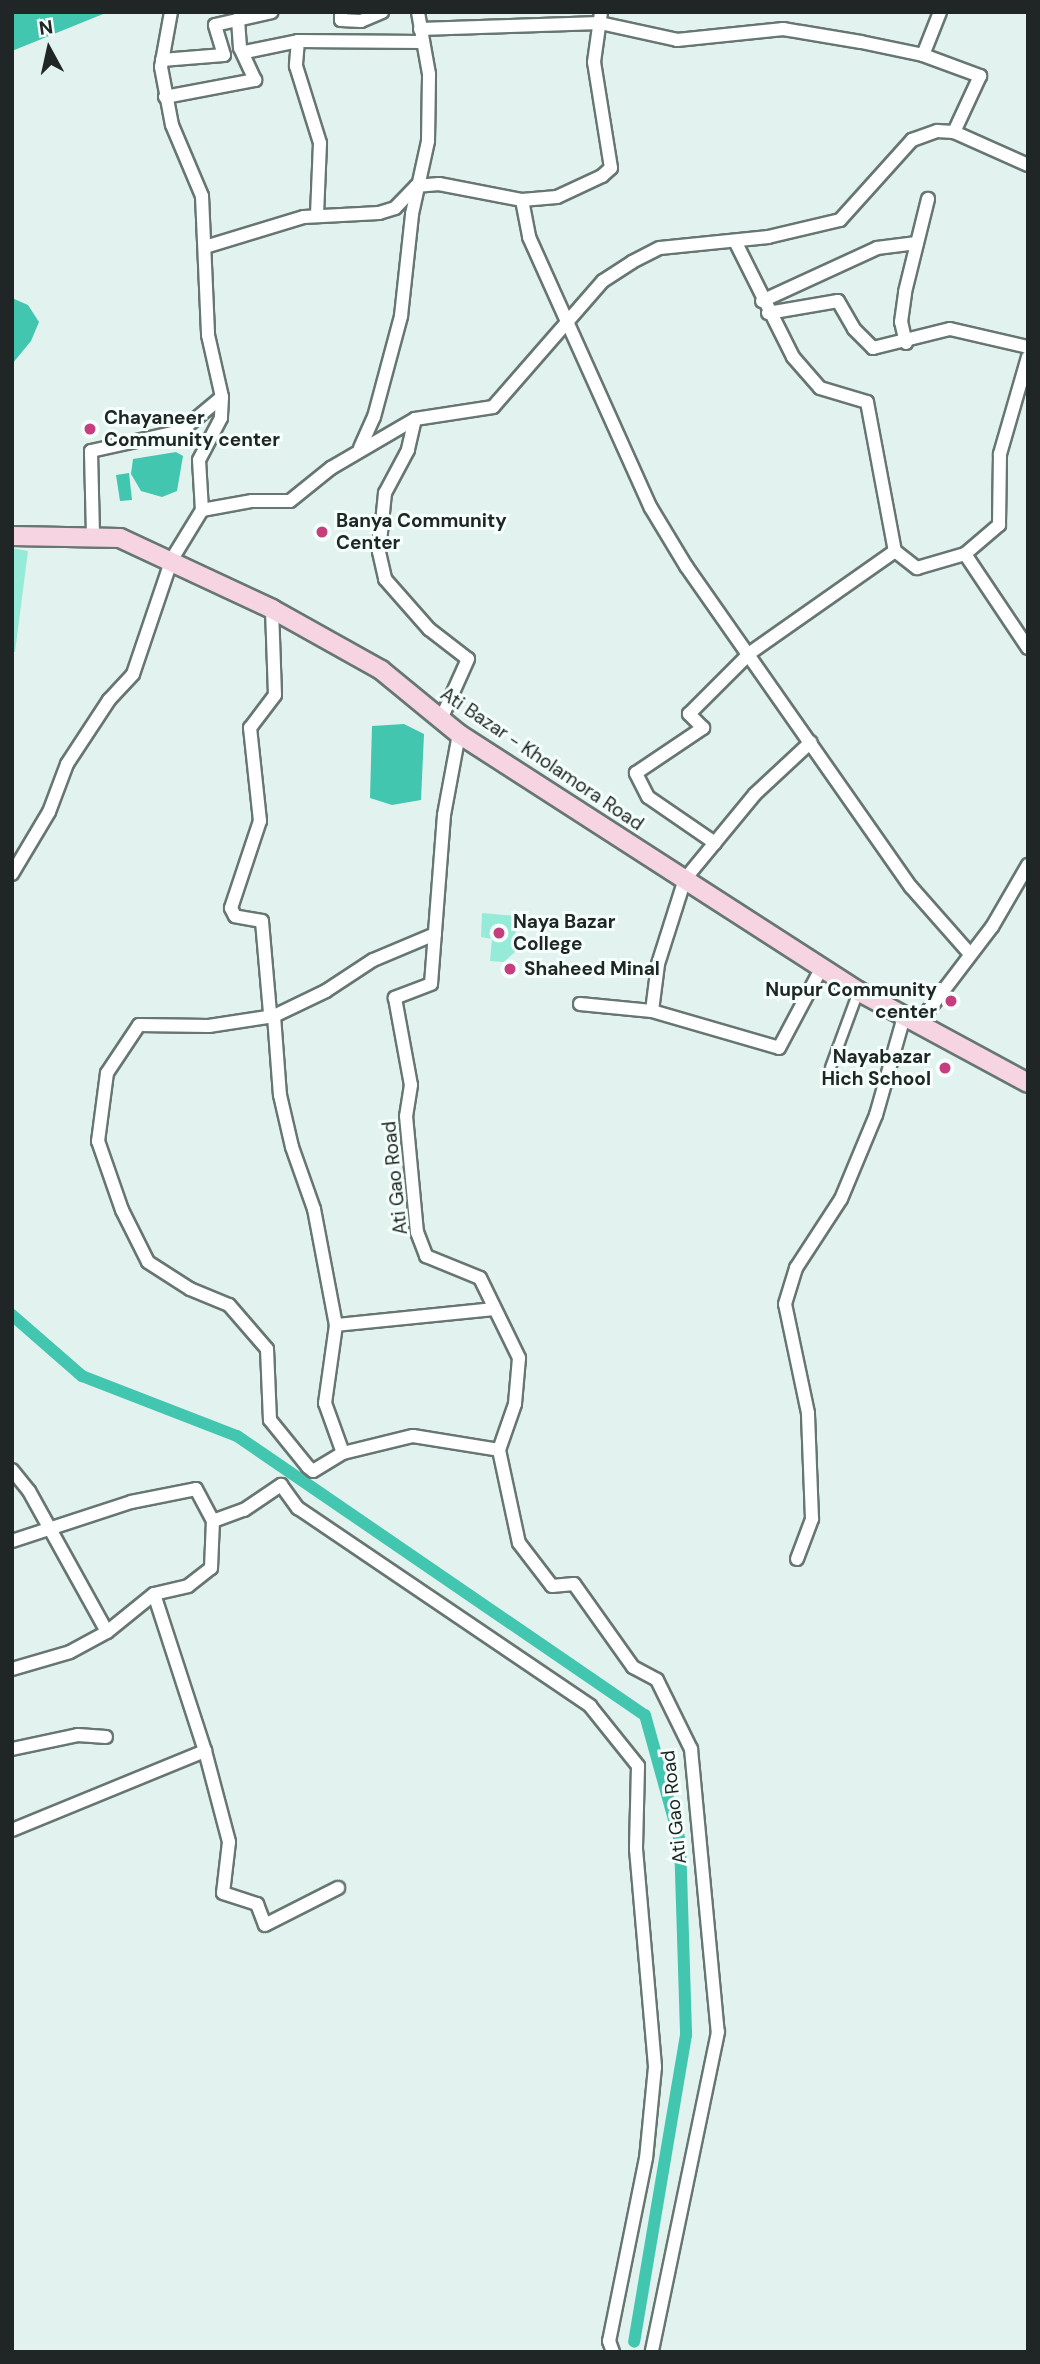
<!DOCTYPE html>
<style>
body{margin:0}
#map{position:relative;width:1040px;height:2364px;overflow:hidden;background:#e2f3ef;font-family:"DM Sans",sans-serif}
div>[style]{position:absolute}
[style*='--x']{left:calc(var(--x)*1px);top:calc(var(--y)*1px);width:calc(var(--w)*1px);rotate:calc(var(--a)*1deg)}
.green>*{inset:0;background:#96ead8}
.water>*{inset:0;background:#42c6b0}
.canal>*{height:12px;margin:-6px;padding:0 6px;transform-origin:6px;border-radius:6px;background:#42c6b0}
.roads{filter:drop-shadow(2px 0 #677672) drop-shadow(-2px 0 #677672) drop-shadow(0 2px #677672) drop-shadow(0 -2px #677672)}
.pedestrian>*{height:9px;margin:-4.5px;padding:0 4.5px;transform-origin:4.5px;border-radius:4.5px;background:#fff}
.minor>*{height:12px;margin:-6px;padding:0 6px;transform-origin:6px;border-radius:6px;background:#fff}
.secondary>*{height:18px;margin:-9px;padding:0 9px;transform-origin:9px;border-radius:9px;background:#f6d4e2}
.dots>*{width:19px;height:19px;translate:-50% -50%;box-sizing:border-box;border:4px solid #f5fffc;border-radius:50%}
span{translate:-50% -50%;white-space:nowrap;text-align:center;line-height:1.15;-webkit-text-stroke:6px #f5fffc;paint-order:stroke}
.poi-label{font-size:19px;color:#202625;font-weight:700}
.left{translate:0 -50%;text-align:left}
.right{translate:-100% -50%;text-align:right}
.street-label{font-size:19px;color:#202625}
.frame{position:absolute;inset:0;border:14px solid #202625;pointer-events:none}
.north{position:absolute;left:14px;top:14px;width:70px;height:70px;-webkit-text-stroke:5px #f5fffc;paint-order:stroke;rotate:352deg;font-size:19px;font-weight:700;line-height:28px;text-align:center;color:#202625}
.north::after{content:'';display:block;margin:auto;width:24px;height:32px;background:#202625;clip-path:polygon(50% 0,100% 100%,50% 72%,0 100%)}
</style>
<div id="map">
<div class="green">
<div style="clip-path:polygon(12px 548px,28px 551px,15px 652px,12px 652px)"></div>
<div style="clip-path:polygon(482px 913px,516px 916px,515px 952px,504px 962px,490px 961px,492px 939px,481px 937px)"></div>
</div>
<div class="water">
<div style="clip-path:polygon(12px 12px,108px 12px,12px 51px)"></div>
<div style="clip-path:polygon(12px 298px,28px 305px,39px 322px,31px 341px,12px 364px)"></div>
<div style="clip-path:polygon(176px 452px,183px 456px,177px 491px,162px 497px,141px 491px,131px 474px,133px 459px)"></div>
<div style="clip-path:polygon(129px 473px,132px 500px,120px 501px,116px 475px)"></div>
<div style="clip-path:polygon(404px 724px,424px 734px,421px 800px,392px 805px,370px 798px,372px 726px)"></div>
</div>
<div class="canal">
<div style="--x:12;--y:1315;--w:93;--a:41.1"></div>
<div style="--x:82;--y:1376;--w:166;--a:21.2"></div>
<div style="--x:237;--y:1436;--w:494;--a:34.4"></div>
<div style="--x:645;--y:1715;--w:131;--a:74.5"></div>
<div style="--x:680;--y:1841;--w:194;--a:88.2"></div>
<div style="--x:686;--y:2035;--w:311;--a:99.6"></div>
</div>
<div class="roads">
<div class="pedestrian">
<div style="--x:830;--y:1067;--w:81;--a:-69.8"></div>
</div>
<div class="minor">
<div style="--x:171;--y:12;--w:56;--a:100.3"></div>
<div style="--x:161;--y:67;--w:59;--a:79.3"></div>
<div style="--x:172;--y:125;--w:77;--a:67.1"></div>
<div style="--x:202;--y:196;--w:139;--a:87.5"></div>
<div style="--x:208;--y:335;--w:64;--a:77.3"></div>
<div style="--x:222;--y:397;--w:21;--a:93"></div>
<div style="--x:221;--y:418;--w:47;--a:117.6"></div>
<div style="--x:199;--y:460;--w:50;--a:86.6"></div>
<div style="--x:341;--y:12;--w:8;--a:90"></div>
<div style="--x:341;--y:20;--w:20;--a:3"></div>
<div style="--x:361;--y:21;--w:23;--a:-23"></div>
<div style="--x:420;--y:29;--w:180;--a:-1.9"></div>
<div style="--x:600;--y:23;--w:79;--a:12.4"></div>
<div style="--x:677;--y:40;--w:107;--a:-5.9"></div>
<div style="--x:783;--y:29;--w:79;--a:9.5"></div>
<div style="--x:861;--y:42;--w:63;--a:11.8"></div>
<div style="--x:923;--y:55;--w:61;--a:20.2"></div>
<div style="--x:980;--y:76;--w:62;--a:114.9"></div>
<div style="--x:298;--y:41;--w:25;--a:95"></div>
<div style="--x:296;--y:66;--w:81;--a:72.7"></div>
<div style="--x:320;--y:143;--w:73;--a:92.4"></div>
<div style="--x:245;--y:52;--w:54;--a:-11.7"></div>
<div style="--x:298;--y:41;--w:124;--a:0.5"></div>
<div style="--x:923;--y:55;--w:46;--a:-68.4"></div>
<div style="--x:162;--y:60;--w:62;--a:-4.6"></div>
<div style="--x:224;--y:55;--w:31;--a:-107"></div>
<div style="--x:215;--y:25;--w:58;--a:-12.8"></div>
<div style="--x:165;--y:97;--w:92;--a:-10.7"></div>
<div style="--x:255;--y:80;--w:35;--a:-115"></div>
<div style="--x:240;--y:48;--w:29;--a:-94"></div>
<div style="--x:522;--y:200;--w:38;--a:79"></div>
<div style="--x:529;--y:237;--w:297;--a:65.8"></div>
<div style="--x:651;--y:508;--w:68;--a:58.9"></div>
<div style="--x:686;--y:566;--w:392;--a:55"></div>
<div style="--x:911;--y:887;--w:89;--a:48.6"></div>
<div style="--x:735;--y:241;--w:130;--a:63.4"></div>
<div style="--x:793;--y:357;--w:41;--a:48.9"></div>
<div style="--x:820;--y:388;--w:49;--a:16.6"></div>
<div style="--x:867;--y:402;--w:152;--a:79.4"></div>
<div style="--x:895;--y:551;--w:28;--a:38"></div>
<div style="--x:917;--y:568;--w:50;--a:-16.3"></div>
<div style="--x:965;--y:554;--w:113;--a:56.2"></div>
<div style="--x:205;--y:247;--w:103;--a:-16.9"></div>
<div style="--x:304;--y:217;--w:75;--a:-3.1"></div>
<div style="--x:379;--y:213;--w:17;--a:-17"></div>
<div style="--x:395;--y:208;--w:30;--a:-46"></div>
<div style="--x:416;--y:186;--w:23;--a:-5"></div>
<div style="--x:439;--y:184;--w:85;--a:10.9"></div>
<div style="--x:522;--y:200;--w:35;--a:-5"></div>
<div style="--x:557;--y:197;--w:50;--a:-25"></div>
<div style="--x:602;--y:176;--w:12;--a:-42"></div>
<div style="--x:611;--y:168;--w:107;--a:-99.1"></div>
<div style="--x:594;--y:62;--w:50;--a:-82"></div>
<div style="--x:762;--y:301;--w:127;--a:-24.7"></div>
<div style="--x:877;--y:248;--w:40;--a:-7.1"></div>
<div style="--x:768;--y:313;--w:71;--a:-9.7"></div>
<div style="--x:838;--y:301;--w:32;--a:60"></div>
<div style="--x:854;--y:329;--w:27;--a:45"></div>
<div style="--x:873;--y:348;--w:79;--a:-13.9"></div>
<div style="--x:950;--y:329;--w:80;--a:13"></div>
<div style="--x:906;--y:343;--w:22;--a:-103"></div>
<div style="--x:901;--y:322;--w:30;--a:-82"></div>
<div style="--x:905;--y:292;--w:96;--a:-76.1"></div>
<div style="--x:415;--y:419;--w:32;--a:103"></div>
<div style="--x:408;--y:450;--w:49;--a:118.1"></div>
<div style="--x:385;--y:493;--w:59;--a:95.8"></div>
<div style="--x:379;--y:552;--w:28;--a:77"></div>
<div style="--x:385;--y:579;--w:67;--a:48.7"></div>
<div style="--x:429;--y:629;--w:49;--a:37.6"></div>
<div style="--x:468;--y:659;--w:66;--a:114.2"></div>
<div style="--x:360;--y:448;--w:34;--a:-66"></div>
<div style="--x:374;--y:417;--w:105;--a:-75"></div>
<div style="--x:401;--y:316;--w:103;--a:-83.8"></div>
<div style="--x:412;--y:214;--w:75;--a:-77.6"></div>
<div style="--x:428;--y:141;--w:67;--a:-89.1"></div>
<div style="--x:429;--y:74;--w:63;--a:-100.1"></div>
<div style="--x:93;--y:534;--w:83;--a:-91.4"></div>
<div style="--x:91;--y:451;--w:92;--a:-12.5"></div>
<div style="--x:181;--y:431;--w:53;--a:-39.7"></div>
<div style="--x:965;--y:554;--w:45;--a:-40.5"></div>
<div style="--x:999;--y:525;--w:71;--a:-89.2"></div>
<div style="--x:1000;--y:454;--w:101;--a:-73.9"></div>
<div style="--x:459;--y:734;--w:82;--a:100.5"></div>
<div style="--x:444;--y:815;--w:169;--a:94.4"></div>
<div style="--x:431;--y:984;--w:39;--a:159"></div>
<div style="--x:395;--y:998;--w:88;--a:79.6"></div>
<div style="--x:411;--y:1085;--w:31;--a:99"></div>
<div style="--x:406;--y:1116;--w:117;--a:84.6"></div>
<div style="--x:417;--y:1232;--w:26;--a:69"></div>
<div style="--x:426;--y:1256;--w:58;--a:22.2"></div>
<div style="--x:480;--y:1278;--w:89;--a:64"></div>
<div style="--x:519;--y:1358;--w:46;--a:95"></div>
<div style="--x:515;--y:1404;--w:49;--a:109.2"></div>
<div style="--x:499;--y:1450;--w:95;--a:77.9"></div>
<div style="--x:519;--y:1543;--w:54;--a:52.5"></div>
<div style="--x:552;--y:1586;--w:22;--a:-5"></div>
<div style="--x:574;--y:1584;--w:102;--a:54.6"></div>
<div style="--x:633;--y:1667;--w:27;--a:28"></div>
<div style="--x:657;--y:1680;--w:77;--a:63.8"></div>
<div style="--x:691;--y:1749;--w:284;--a:84.6"></div>
<div style="--x:718;--y:2032;--w:327;--a:101.7"></div>
<div style="--x:715;--y:843;--w:81;--a:-145.5"></div>
<div style="--x:648;--y:797;--w:27;--a:-117"></div>
<div style="--x:636;--y:773;--w:81;--a:-33.9"></div>
<div style="--x:703;--y:728;--w:20;--a:-135"></div>
<div style="--x:689;--y:714;--w:86;--a:-45"></div>
<div style="--x:750;--y:653;--w:177;--a:-35.1"></div>
<div style="--x:12;--y:874;--w:72;--a:-59.2"></div>
<div style="--x:49;--y:812;--w:51;--a:-69.4"></div>
<div style="--x:67;--y:764;--w:77;--a:-56.7"></div>
<div style="--x:109;--y:700;--w:35;--a:-47"></div>
<div style="--x:133;--y:674;--w:121;--a:-71.3"></div>
<div style="--x:172;--y:559;--w:57;--a:-58.5"></div>
<div style="--x:202;--y:510;--w:51;--a:-10.2"></div>
<div style="--x:252;--y:501;--w:38;--a:0"></div>
<div style="--x:290;--y:501;--w:53;--a:-38.8"></div>
<div style="--x:331;--y:468;--w:97;--a:-30.3"></div>
<div style="--x:415;--y:419;--w:79;--a:-8.7"></div>
<div style="--x:493;--y:407;--w:167;--a:-48.9"></div>
<div style="--x:603;--y:281;--w:35;--a:-33"></div>
<div style="--x:632;--y:262;--w:31;--a:-27"></div>
<div style="--x:660;--y:248;--w:109;--a:-5.8"></div>
<div style="--x:768;--y:237;--w:74;--a:-13.3"></div>
<div style="--x:840;--y:220;--w:108;--a:-48"></div>
<div style="--x:912;--y:140;--w:27;--a:-20"></div>
<div style="--x:937;--y:131;--w:17;--a:3"></div>
<div style="--x:954;--y:132;--w:81;--a:24"></div>
<div style="--x:435;--y:934;--w:67;--a:157.2"></div>
<div style="--x:373;--y:960;--w:56;--a:146.6"></div>
<div style="--x:326;--y:991;--w:58;--a:154.3"></div>
<div style="--x:274;--y:1016;--w:66;--a:171.3"></div>
<div style="--x:209;--y:1026;--w:70;--a:-179.2"></div>
<div style="--x:139;--y:1025;--w:58;--a:123.7"></div>
<div style="--x:107;--y:1073;--w:69;--a:97.5"></div>
<div style="--x:98;--y:1141;--w:73;--a:70.8"></div>
<div style="--x:122;--y:1210;--w:58;--a:63.4"></div>
<div style="--x:148;--y:1262;--w:50;--a:32.7"></div>
<div style="--x:190;--y:1289;--w:42;--a:22.3"></div>
<div style="--x:229;--y:1305;--w:58;--a:49.2"></div>
<div style="--x:267;--y:1349;--w:71;--a:87.6"></div>
<div style="--x:270;--y:1420;--w:60;--a:51"></div>
<div style="--x:308;--y:1467;--w:6;--a:39"></div>
<div style="--x:313;--y:1471;--w:35;--a:-31"></div>
<div style="--x:343;--y:1453;--w:72;--a:-13.7"></div>
<div style="--x:413;--y:1436;--w:87;--a:9.2"></div>
<div style="--x:580;--y:1004;--w:72;--a:5.6"></div>
<div style="--x:652;--y:1011;--w:132;--a:16.2"></div>
<div style="--x:779;--y:1048;--w:92;--a:-62"></div>
<div style="--x:652;--y:1011;--w:47;--a:-82.7"></div>
<div style="--x:658;--y:964;--w:89;--a:-72.4"></div>
<div style="--x:685;--y:879;--w:110;--a:-50.5"></div>
<div style="--x:755;--y:794;--w:76;--a:-42.9"></div>
<div style="--x:270;--y:1013;--w:92;--a:-95"></div>
<div style="--x:262;--y:921;--w:27;--a:-170"></div>
<div style="--x:235;--y:916;--w:9;--a:-117"></div>
<div style="--x:231;--y:908;--w:92;--a:-71.6"></div>
<div style="--x:260;--y:821;--w:94;--a:-96.1"></div>
<div style="--x:250;--y:728;--w:41;--a:-52.9"></div>
<div style="--x:275;--y:695;--w:86;--a:-92"></div>
<div style="--x:274;--y:1016;--w:79;--a:85.7"></div>
<div style="--x:280;--y:1095;--w:53;--a:77"></div>
<div style="--x:292;--y:1147;--w:66;--a:70.5"></div>
<div style="--x:314;--y:1209;--w:118;--a:79.3"></div>
<div style="--x:336;--y:1325;--w:158;--a:-5.8"></div>
<div style="--x:918;--y:1024;--w:122;--a:-52.7"></div>
<div style="--x:992;--y:927;--w:72;--a:-59.9"></div>
<div style="--x:336;--y:1325;--w:79;--a:98"></div>
<div style="--x:325;--y:1403;--w:53;--a:70.2"></div>
<div style="--x:12;--y:1470;--w:27;--a:51"></div>
<div style="--x:29;--y:1491;--w:161;--a:61"></div>
<div style="--x:12;--y:1541;--w:125;--a:-18.1"></div>
<div style="--x:131;--y:1502;--w:66;--a:-11.3"></div>
<div style="--x:196;--y:1489;--w:36;--a:62"></div>
<div style="--x:797;--y:1559;--w:43;--a:-69.4"></div>
<div style="--x:812;--y:1519;--w:106;--a:-92.2"></div>
<div style="--x:808;--y:1413;--w:111;--a:-101.9"></div>
<div style="--x:785;--y:1304;--w:38;--a:-73"></div>
<div style="--x:796;--y:1268;--w:82;--a:-56.9"></div>
<div style="--x:841;--y:1199;--w:91;--a:-67.4"></div>
<div style="--x:876;--y:1115;--w:102;--a:-74.1"></div>
<div style="--x:154;--y:1594;--w:35;--a:-13"></div>
<div style="--x:188;--y:1586;--w:29;--a:-38"></div>
<div style="--x:211;--y:1568;--w:47;--a:-87.6"></div>
<div style="--x:213;--y:1521;--w:33;--a:-20"></div>
<div style="--x:244;--y:1510;--w:45;--a:-34"></div>
<div style="--x:281;--y:1485;--w:29;--a:54"></div>
<div style="--x:298;--y:1508;--w:353;--a:34.1"></div>
<div style="--x:590;--y:1706;--w:77;--a:51.3"></div>
<div style="--x:638;--y:1766;--w:83;--a:91.4"></div>
<div style="--x:636;--y:1849;--w:219;--a:85"></div>
<div style="--x:655;--y:2067;--w:91;--a:95.6"></div>
<div style="--x:646;--y:2158;--w:187;--a:101.4"></div>
<div style="--x:609;--y:2341;--w:12;--a:70"></div>
<div style="--x:12;--y:1669;--w:60;--a:-16.3"></div>
<div style="--x:70;--y:1652;--w:42;--a:-28.4"></div>
<div style="--x:107;--y:1632;--w:60;--a:-39"></div>
<div style="--x:154;--y:1594;--w:165;--a:72"></div>
<div style="--x:205;--y:1751;--w:94;--a:75.2"></div>
<div style="--x:229;--y:1842;--w:51;--a:96.7"></div>
<div style="--x:223;--y:1893;--w:36;--a:18"></div>
<div style="--x:257;--y:1904;--w:22;--a:69"></div>
<div style="--x:265;--y:1925;--w:82;--a:-26.9"></div>
<div style="--x:12;--y:1749;--w:67;--a:-12"></div>
<div style="--x:78;--y:1735;--w:28;--a:4"></div>
<div style="--x:12;--y:1830;--w:209;--a:-22.3"></div>
</div>
<div class="secondary">
<div style="--x:12;--y:536;--w:108;--a:1.1"></div>
<div style="--x:120;--y:538;--w:168;--a:25"></div>
<div style="--x:272;--y:609;--w:125;--a:29.2"></div>
<div style="--x:381;--y:670;--w:101;--a:39.4"></div>
<div style="--x:459;--y:734;--w:475;--a:32.8"></div>
<div style="--x:858;--y:991;--w:193;--a:28.4"></div>
</div>
</div>
<div class="dots">
<div style="left:90px;top:429px;background:#c53e7d"></div>
<div style="left:322px;top:532px;background:#c53e7d"></div>
<div style="left:499px;top:933px;background:#c53e7d"></div>
<div style="left:510px;top:969px;background:#c53e7d"></div>
<div style="left:951px;top:1001px;background:#c53e7d"></div>
<div style="left:945px;top:1068px;background:#c53e7d"></div>
</div>
<div class="poi-label">
<span class="left" style="left:104px;top:429px">Chayaneer<br>Community center</span>
<span class="left" style="left:336px;top:532px">Banya Community<br>Center</span>
<span class="left" style="left:513px;top:933px">Naya Bazar<br>College</span>
<span class="left" style="left:524px;top:969px">Shaheed Minal</span>
<span class="right" style="left:937px;top:1001px">Nupur Community<br>center</span>
<span class="right" style="left:931px;top:1068px">Nayabazar<br>Hich School</span>
</div>
<div class="street-label">
<span style="left:542px;top:759px;rotate:34deg">Ati Bazar - Kholamora Road</span>
<span style="left:395px;top:1178px;rotate:-96deg">Ati Gao Road</span>
<span style="left:674px;top:1807px;rotate:-96deg">Ati Gao Road</span>
</div>
<div class="frame"></div>
<div class="north">N</div>
</div>
